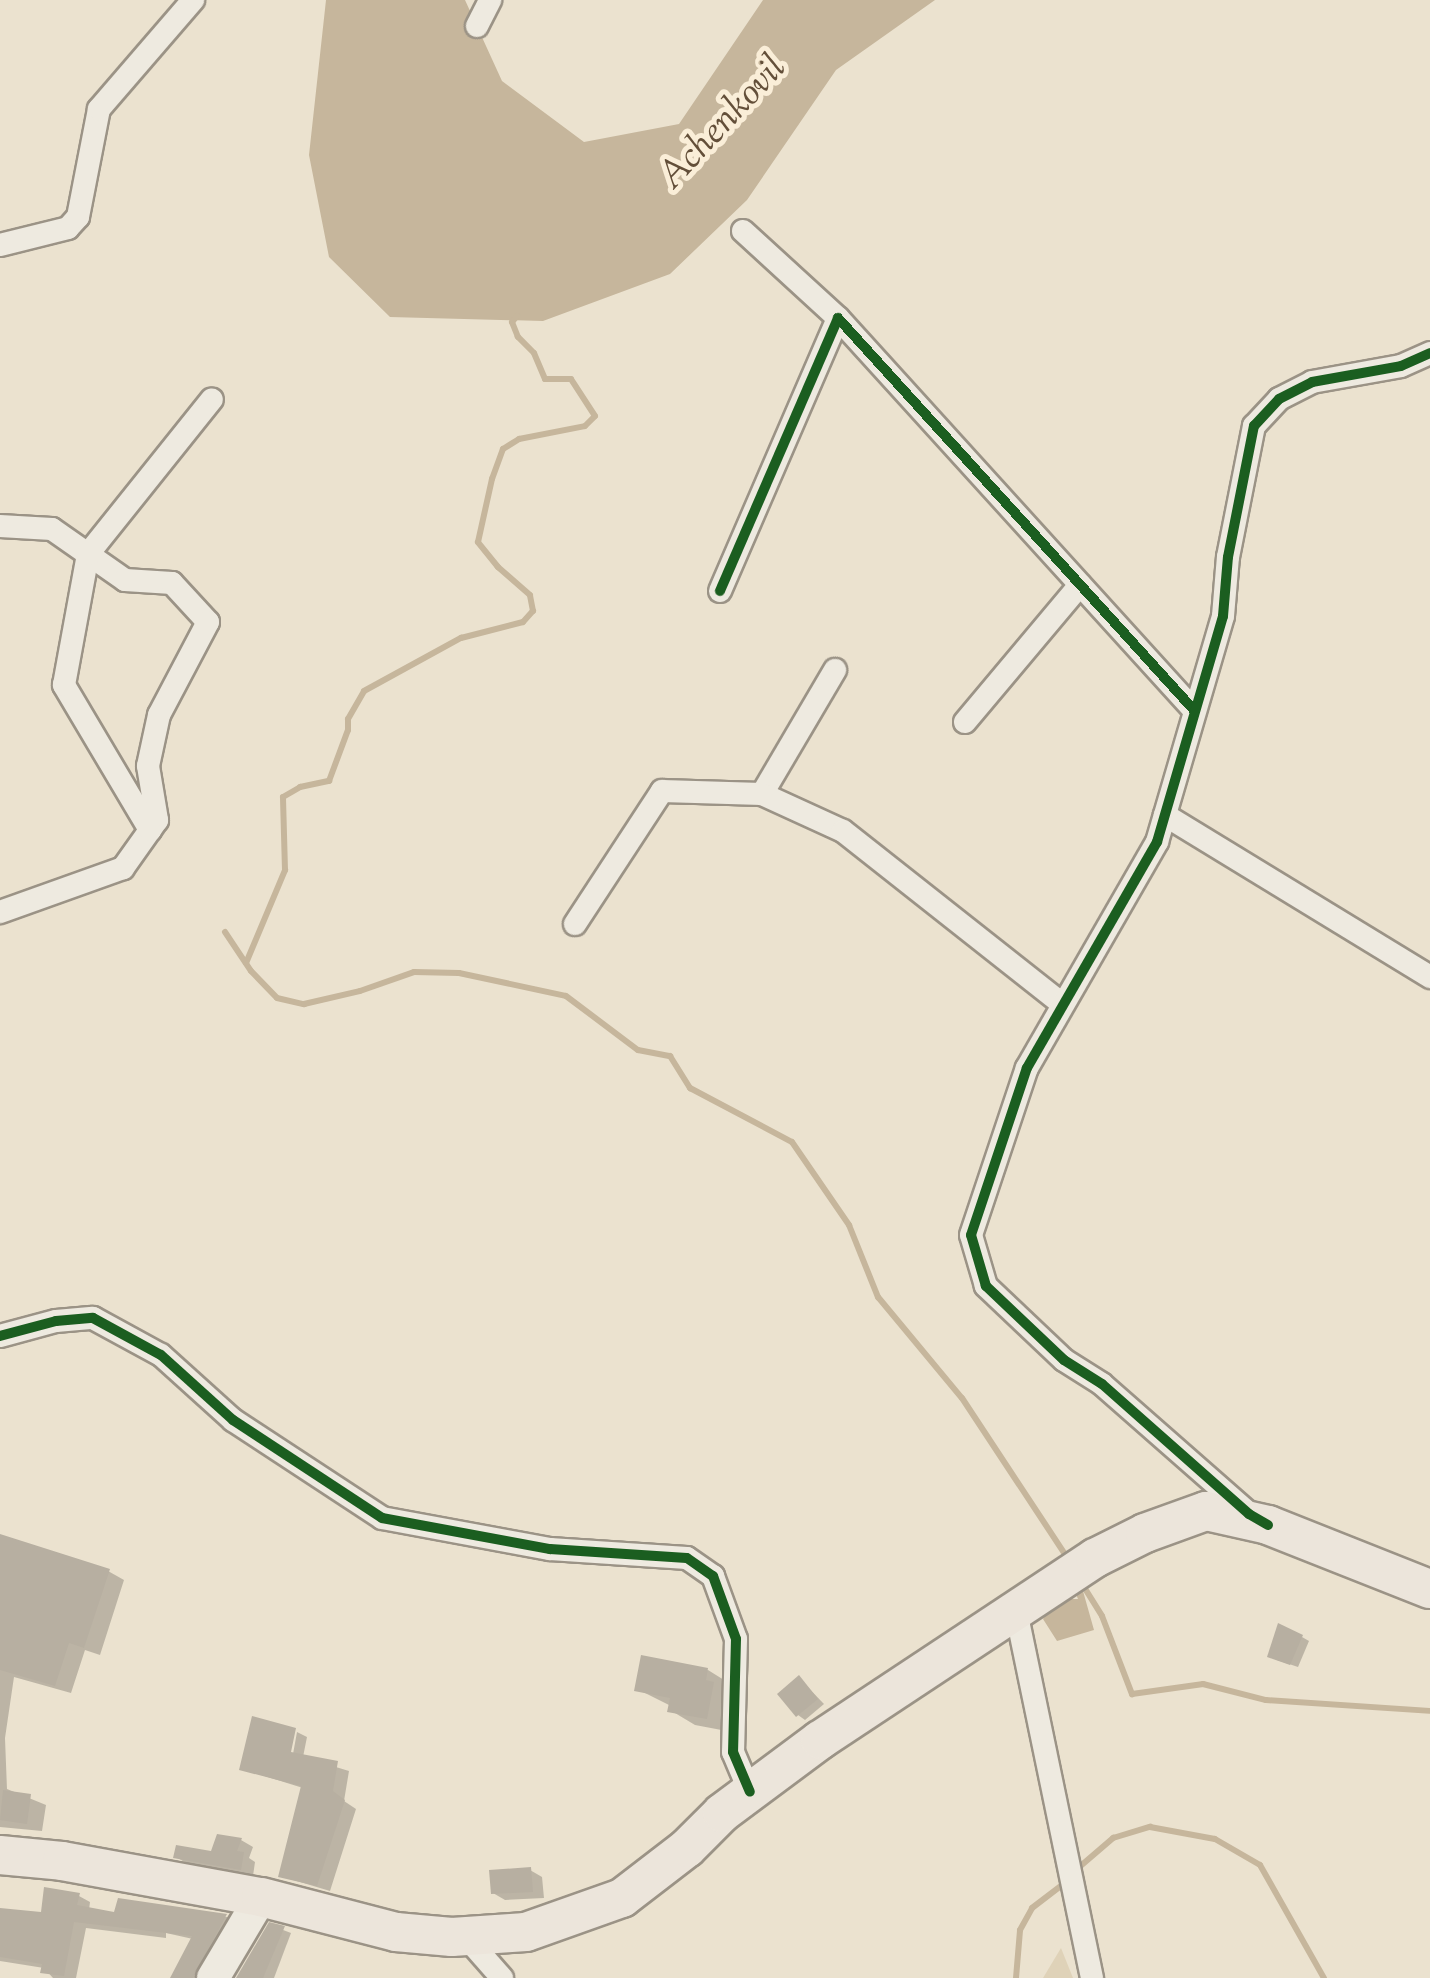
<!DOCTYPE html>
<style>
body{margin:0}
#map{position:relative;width:1430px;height:1978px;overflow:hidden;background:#ebe2cf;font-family:"Sorts Mill Goudy",serif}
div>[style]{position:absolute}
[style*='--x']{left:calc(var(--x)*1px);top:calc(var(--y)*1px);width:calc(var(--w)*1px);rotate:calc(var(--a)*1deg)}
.green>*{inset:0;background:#dfd2b8}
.water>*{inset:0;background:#c6b69c}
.shadow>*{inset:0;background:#0003}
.stream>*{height:6px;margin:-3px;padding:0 3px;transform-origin:3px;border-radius:3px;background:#c6b69c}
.building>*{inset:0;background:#b7afa1}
.roads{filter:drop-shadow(2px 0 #9b9386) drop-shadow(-2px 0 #9b9386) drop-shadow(0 2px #9b9386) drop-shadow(0 -2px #9b9386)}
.minor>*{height:22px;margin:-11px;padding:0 11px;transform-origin:11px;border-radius:11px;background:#eeeae0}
.secondary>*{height:32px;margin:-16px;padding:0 16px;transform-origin:16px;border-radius:16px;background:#eeeae0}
.primary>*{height:38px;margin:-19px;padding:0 19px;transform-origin:19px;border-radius:19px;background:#ece5db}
.cycleway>*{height:10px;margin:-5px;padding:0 5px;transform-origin:5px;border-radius:5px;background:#1b5e20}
span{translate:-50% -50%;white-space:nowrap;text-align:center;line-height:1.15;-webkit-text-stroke:10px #faeed8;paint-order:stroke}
.water-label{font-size:38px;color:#634f39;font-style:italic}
</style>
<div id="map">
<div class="green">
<div style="clip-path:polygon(1061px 1948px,1073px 1978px,1043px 1978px)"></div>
</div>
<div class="water">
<div style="clip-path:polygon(326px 0,465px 0,502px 81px,584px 142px,679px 124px,763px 0,935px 0,836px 70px,747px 200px,670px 274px,543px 321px,390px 317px,329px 257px,309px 155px)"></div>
<div style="clip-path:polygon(1081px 1584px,1094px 1630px,1057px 1641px,1043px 1619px,1057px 1599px,1078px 1599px,1072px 1585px)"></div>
</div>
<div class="shadow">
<div style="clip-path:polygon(0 1545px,108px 1571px,124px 1580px,100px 1655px,85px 1650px,71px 1693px,14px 1677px,5px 1738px,7px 1789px,46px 1805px,42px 1831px,0 1827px)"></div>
<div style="clip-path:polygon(1302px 1637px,1309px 1641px,1298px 1667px,1277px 1660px)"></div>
<div style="clip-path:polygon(708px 1670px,732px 1685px,732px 1732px,695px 1725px,670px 1710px,671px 1706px,637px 1689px)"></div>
<div style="clip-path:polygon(799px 1678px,824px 1704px,805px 1720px,798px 1715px)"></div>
<div style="clip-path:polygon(297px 1732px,307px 1737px,303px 1757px,349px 1771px,344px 1801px,356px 1809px,330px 1891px,280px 1876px,303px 1788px,242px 1769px,291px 1765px)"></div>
<div style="clip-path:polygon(241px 1840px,253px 1847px,249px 1858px,255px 1862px,253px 1876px,188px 1864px,176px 1857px,213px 1854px)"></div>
<div style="clip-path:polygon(530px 1870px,542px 1877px,544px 1898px,505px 1900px,493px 1893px)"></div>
<div style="clip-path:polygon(79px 1896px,90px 1902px,89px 1910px,116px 1915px,120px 1901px,227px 1917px,238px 1923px,207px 1978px,173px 1978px,193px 1939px,166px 1933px,166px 1938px,86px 1928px,76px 1978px,53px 1978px,44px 1968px,0 1961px,0 1910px,44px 1915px)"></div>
<div style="clip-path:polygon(270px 1925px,291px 1933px,274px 1978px,238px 1978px)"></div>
</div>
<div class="stream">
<div style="--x:225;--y:932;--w:47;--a:56.3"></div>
<div style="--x:251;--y:971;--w:37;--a:46"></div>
<div style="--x:277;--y:998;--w:28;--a:13"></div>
<div style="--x:304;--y:1004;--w:57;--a:-13.1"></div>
<div style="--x:360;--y:991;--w:57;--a:-19.4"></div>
<div style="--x:414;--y:972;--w:45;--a:1.3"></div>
<div style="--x:459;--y:973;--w:109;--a:12.1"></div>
<div style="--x:566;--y:996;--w:90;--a:36.9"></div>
<div style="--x:638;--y:1050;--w:33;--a:11"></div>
<div style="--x:670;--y:1056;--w:38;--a:58"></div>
<div style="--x:690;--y:1088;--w:115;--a:27.9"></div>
<div style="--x:792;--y:1142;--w:101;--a:55.5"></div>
<div style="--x:849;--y:1225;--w:78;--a:68.1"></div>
<div style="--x:878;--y:1297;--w:131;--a:50.3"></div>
<div style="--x:962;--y:1398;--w:189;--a:56.6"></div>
<div style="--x:246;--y:963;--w:101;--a:-67.2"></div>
<div style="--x:285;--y:870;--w:73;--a:-91.6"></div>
<div style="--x:283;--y:797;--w:20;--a:-30"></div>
<div style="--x:300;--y:787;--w:30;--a:-12"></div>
<div style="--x:329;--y:781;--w:54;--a:-69.6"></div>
<div style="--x:348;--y:730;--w:11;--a:-90"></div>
<div style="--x:348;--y:719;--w:32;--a:-60"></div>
<div style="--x:364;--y:691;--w:111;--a:-28.7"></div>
<div style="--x:461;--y:638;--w:64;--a:-14.5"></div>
<div style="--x:523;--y:622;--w:15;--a:-48"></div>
<div style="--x:533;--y:611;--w:16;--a:-101"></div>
<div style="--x:530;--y:595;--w:43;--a:-138.8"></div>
<div style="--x:498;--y:567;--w:32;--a:-129"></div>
<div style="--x:478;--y:542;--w:65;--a:-77.5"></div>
<div style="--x:492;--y:479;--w:32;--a:-70"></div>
<div style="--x:503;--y:449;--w:19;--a:-32"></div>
<div style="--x:519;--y:439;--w:67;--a:-11.1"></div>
<div style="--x:585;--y:426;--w:14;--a:-45"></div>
<div style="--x:595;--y:416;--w:44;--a:-123"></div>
<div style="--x:571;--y:379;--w:26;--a:180"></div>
<div style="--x:545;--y:379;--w:28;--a:-113"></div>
<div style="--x:534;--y:353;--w:23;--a:-135"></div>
<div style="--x:518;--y:337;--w:16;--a:-112"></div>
<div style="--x:512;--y:322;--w:8;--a:-50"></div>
<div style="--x:1084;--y:1587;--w:34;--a:58"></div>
<div style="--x:1102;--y:1616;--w:84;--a:69"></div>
<div style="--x:1132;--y:1694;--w:72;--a:-8"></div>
<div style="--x:1203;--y:1684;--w:65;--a:14.3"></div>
<div style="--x:1266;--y:1700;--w:164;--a:3.8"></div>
<div style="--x:1077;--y:1869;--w:48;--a:-40.7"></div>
<div style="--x:1113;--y:1838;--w:39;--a:-17"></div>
<div style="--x:1150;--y:1827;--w:66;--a:10.5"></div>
<div style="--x:1215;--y:1839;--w:52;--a:30"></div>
<div style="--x:1260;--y:1865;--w:130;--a:60.5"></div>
<div style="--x:1016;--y:1978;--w:48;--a:-85.2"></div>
<div style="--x:1020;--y:1930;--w:25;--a:-61"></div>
<div style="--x:1032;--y:1908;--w:43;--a:-37.4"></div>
</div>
<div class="building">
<div style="clip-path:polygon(0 1534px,110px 1569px,84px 1648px,69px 1643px,55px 1686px,0 1670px)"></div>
<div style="clip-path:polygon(1278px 1623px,1303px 1635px,1290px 1665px,1267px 1657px)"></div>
<div style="clip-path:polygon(641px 1655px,708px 1668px,706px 1680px,714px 1682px,707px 1719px,667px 1712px,670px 1698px,634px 1691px)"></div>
<div style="clip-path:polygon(799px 1675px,818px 1699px,796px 1717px,777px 1694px)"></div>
<div style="clip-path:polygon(252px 1716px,296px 1728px,291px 1752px,338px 1761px,333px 1791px,345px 1800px,317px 1886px,278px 1877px,301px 1786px,239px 1770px)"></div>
<div style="clip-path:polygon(3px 1790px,31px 1794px,27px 1824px,0 1820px)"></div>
<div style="clip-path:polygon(217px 1834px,242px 1838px,237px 1851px,244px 1852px,241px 1870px,173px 1858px,176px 1845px,211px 1851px)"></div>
<div style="clip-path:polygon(531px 1867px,533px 1892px,491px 1894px,489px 1870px)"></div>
<div style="clip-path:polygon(44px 1887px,80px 1893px,77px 1905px,114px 1912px,118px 1898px,227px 1914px,193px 1978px,170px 1978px,192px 1936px,74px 1922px,64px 1976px,40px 1973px,42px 1964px,0 1957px,0 1908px,41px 1912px)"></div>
<div style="clip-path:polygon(269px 1922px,285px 1926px,263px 1978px,236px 1978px)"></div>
</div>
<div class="roads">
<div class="minor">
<div style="--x:477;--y:26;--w:29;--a:-63"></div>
<div style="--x:743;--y:231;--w:129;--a:42.5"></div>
<div style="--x:0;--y:245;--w:70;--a:-14"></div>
<div style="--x:68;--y:228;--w:15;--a:-48"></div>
<div style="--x:78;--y:217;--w:110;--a:-79"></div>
<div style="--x:99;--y:109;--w:144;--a:-49.2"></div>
<div style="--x:0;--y:526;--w:52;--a:3.3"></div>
<div style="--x:52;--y:529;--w:89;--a:34.9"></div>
<div style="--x:125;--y:580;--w:47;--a:3.7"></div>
<div style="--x:172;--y:583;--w:53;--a:47.3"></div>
<div style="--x:208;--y:622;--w:105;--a:117.8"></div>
<div style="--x:159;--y:715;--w:52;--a:102.2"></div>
<div style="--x:148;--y:766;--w:55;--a:80.5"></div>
<div style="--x:157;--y:820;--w:12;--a:125"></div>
<div style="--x:150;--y:830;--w:47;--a:125.4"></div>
<div style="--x:123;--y:868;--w:131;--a:160.3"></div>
<div style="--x:720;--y:591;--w:297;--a:-66.6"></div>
<div style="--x:838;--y:318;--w:530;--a:47.76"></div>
<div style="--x:965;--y:722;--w:179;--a:-50"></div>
<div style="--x:762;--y:794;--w:144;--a:-59.5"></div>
<div style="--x:1165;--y:815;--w:311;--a:31.4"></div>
<div style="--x:150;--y:830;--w:169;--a:-120.7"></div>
<div style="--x:64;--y:685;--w:133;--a:-79.6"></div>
<div style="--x:88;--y:554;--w:198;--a:-51.3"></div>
<div style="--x:575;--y:924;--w:159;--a:-56.8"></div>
<div style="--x:662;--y:791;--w:100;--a:1.7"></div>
<div style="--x:762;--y:794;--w:89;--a:24.6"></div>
<div style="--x:843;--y:831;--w:279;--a:38.3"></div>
<div style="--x:0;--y:1336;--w:58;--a:-15"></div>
<div style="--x:56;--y:1321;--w:37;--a:-5"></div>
<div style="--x:93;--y:1318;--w:77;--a:28.6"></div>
<div style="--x:161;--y:1355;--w:97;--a:42.1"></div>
<div style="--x:233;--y:1420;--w:178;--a:33.3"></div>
<div style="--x:382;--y:1518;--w:171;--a:10.5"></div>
<div style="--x:550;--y:1549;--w:137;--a:3.8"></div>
<div style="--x:687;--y:1558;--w:32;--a:35"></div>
<div style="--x:713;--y:1576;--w:67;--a:69.9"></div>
<div style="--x:736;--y:1639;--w:113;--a:91.5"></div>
<div style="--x:733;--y:1752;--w:43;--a:67"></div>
<div style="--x:1252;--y:1516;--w:200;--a:-138.7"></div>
<div style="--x:1102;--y:1384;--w:45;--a:-147.7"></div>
<div style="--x:1064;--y:1360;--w:108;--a:-136.5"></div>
<div style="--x:986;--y:1286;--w:53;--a:-106.4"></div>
<div style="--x:971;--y:1235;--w:176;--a:-71.5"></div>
<div style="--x:1027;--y:1068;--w:261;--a:-60.1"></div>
<div style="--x:1157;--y:842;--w:235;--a:-73.7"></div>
<div style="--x:1223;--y:616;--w:59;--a:-85.2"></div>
<div style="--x:1228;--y:557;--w:134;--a:-78.8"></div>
<div style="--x:1254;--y:426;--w:37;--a:-47"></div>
<div style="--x:1279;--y:399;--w:37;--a:-27"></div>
<div style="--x:1312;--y:382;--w:90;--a:-10.2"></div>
<div style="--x:1401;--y:366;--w:32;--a:-24"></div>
<div style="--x:1016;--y:1611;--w:375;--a:78.3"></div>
<div style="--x:465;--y:1936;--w:56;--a:48.6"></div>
</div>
<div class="secondary">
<div style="--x:213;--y:1978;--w:94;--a:-59.3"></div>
</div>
<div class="primary">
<div style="--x:0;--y:1855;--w:62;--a:5.5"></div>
<div style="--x:62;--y:1861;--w:202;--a:10.3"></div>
<div style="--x:261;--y:1897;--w:139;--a:14.5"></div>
<div style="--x:396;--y:1932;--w:56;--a:5.1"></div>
<div style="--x:452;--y:1937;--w:74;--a:-3.9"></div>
<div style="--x:526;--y:1932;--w:102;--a:-19.5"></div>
<div style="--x:622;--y:1898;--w:82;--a:-37.6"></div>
<div style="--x:687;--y:1848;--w:49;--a:-45"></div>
<div style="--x:722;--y:1813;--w:122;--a:-36.7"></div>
<div style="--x:820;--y:1740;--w:330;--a:-33.5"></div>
<div style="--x:1095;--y:1558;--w:56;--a:-26.6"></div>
<div style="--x:1145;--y:1533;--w:65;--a:-19.8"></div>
<div style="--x:1206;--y:1511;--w:64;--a:12.7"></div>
<div style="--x:1268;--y:1525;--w:174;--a:21.6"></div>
</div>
</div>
<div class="cycleway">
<div style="--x:720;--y:591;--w:297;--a:-66.6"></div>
<div style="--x:838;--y:318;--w:530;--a:47.76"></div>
<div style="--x:0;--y:1336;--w:58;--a:-15"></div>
<div style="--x:56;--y:1321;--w:37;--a:-5"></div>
<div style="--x:93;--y:1318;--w:77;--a:28.6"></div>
<div style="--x:161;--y:1355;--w:97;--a:42.1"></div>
<div style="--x:233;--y:1420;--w:178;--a:33.3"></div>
<div style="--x:382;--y:1518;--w:171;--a:10.5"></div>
<div style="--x:550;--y:1549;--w:137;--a:3.8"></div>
<div style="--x:687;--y:1558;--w:32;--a:35"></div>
<div style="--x:713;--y:1576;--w:67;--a:69.9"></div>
<div style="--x:736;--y:1639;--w:113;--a:91.5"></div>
<div style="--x:733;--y:1752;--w:43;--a:67"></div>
<div style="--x:1268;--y:1525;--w:22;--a:-150"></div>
<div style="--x:1249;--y:1514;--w:196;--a:-138.5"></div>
<div style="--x:1102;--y:1384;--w:45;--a:-147.7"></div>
<div style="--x:1064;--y:1360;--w:108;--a:-136.5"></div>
<div style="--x:986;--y:1286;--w:53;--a:-106.4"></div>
<div style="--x:971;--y:1235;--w:176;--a:-71.5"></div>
<div style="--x:1027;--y:1068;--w:261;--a:-60.1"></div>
<div style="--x:1157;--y:842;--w:235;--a:-73.7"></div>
<div style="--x:1223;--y:616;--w:59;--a:-85.2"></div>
<div style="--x:1228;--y:557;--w:134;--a:-78.8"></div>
<div style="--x:1254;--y:426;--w:37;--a:-47"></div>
<div style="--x:1279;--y:399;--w:37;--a:-27"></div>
<div style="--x:1312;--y:382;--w:90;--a:-10.2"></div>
<div style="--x:1401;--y:366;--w:32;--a:-24"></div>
</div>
<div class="water-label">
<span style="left:724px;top:124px;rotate:-47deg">Achenkovil</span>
</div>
</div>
